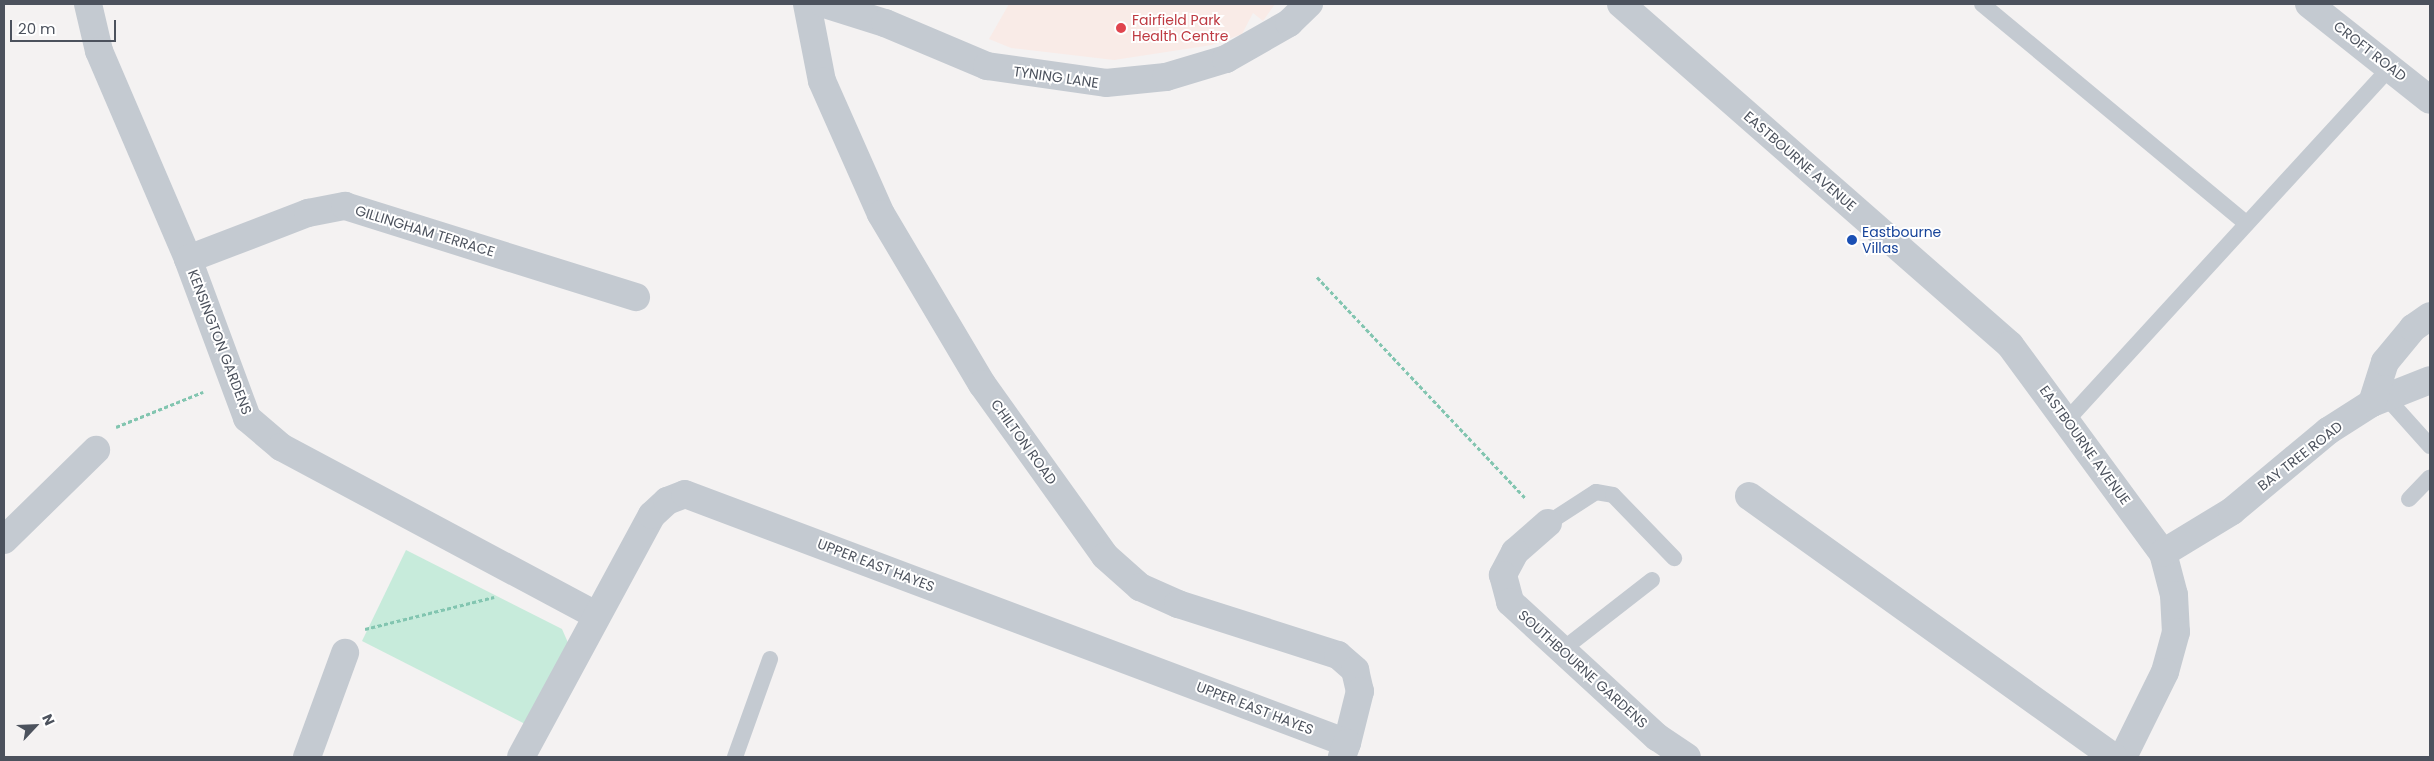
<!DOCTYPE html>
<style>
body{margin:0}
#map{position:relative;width:2434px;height:761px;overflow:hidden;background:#f4f2f2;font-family:Poppins,sans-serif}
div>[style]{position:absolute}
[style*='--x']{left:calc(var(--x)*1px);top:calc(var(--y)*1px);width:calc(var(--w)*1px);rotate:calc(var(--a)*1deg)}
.medical>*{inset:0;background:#f9ebe7}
.green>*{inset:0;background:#c7ebdb}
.path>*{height:3px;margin-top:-1.5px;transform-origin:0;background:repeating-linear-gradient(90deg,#82c5b0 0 4px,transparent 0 6.5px)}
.service>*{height:16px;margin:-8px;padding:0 8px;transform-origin:8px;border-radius:8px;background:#c4cad1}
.minor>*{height:28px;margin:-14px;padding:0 14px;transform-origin:14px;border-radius:14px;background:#c4cad1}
.dots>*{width:14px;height:14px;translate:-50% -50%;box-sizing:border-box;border:2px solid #fff;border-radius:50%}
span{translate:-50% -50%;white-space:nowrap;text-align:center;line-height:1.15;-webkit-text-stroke:4px #fff;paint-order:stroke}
.health-label{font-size:14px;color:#be3a42}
.left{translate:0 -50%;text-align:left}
.street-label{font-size:14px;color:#4c525d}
.transit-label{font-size:14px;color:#164399}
.frame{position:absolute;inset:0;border:5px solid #4c525d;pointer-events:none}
.north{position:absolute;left:10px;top:701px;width:50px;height:50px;-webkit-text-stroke:4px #fff;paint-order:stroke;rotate:65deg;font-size:14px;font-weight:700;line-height:20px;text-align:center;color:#4c525d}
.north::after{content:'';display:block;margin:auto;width:18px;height:22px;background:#4c525d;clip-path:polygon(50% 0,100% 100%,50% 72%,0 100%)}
.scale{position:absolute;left:10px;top:20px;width:106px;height:22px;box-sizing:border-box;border:2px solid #4c525d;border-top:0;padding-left:6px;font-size:15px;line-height:18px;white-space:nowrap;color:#4c525d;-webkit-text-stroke:4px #fff;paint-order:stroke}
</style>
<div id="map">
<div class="medical">
<div style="clip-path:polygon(1009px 4px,1275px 4px,1263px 21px,1253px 13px,1242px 34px,1212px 45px,1114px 60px,1011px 48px,989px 39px)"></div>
</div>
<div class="green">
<div style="clip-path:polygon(406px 550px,562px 629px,569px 645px,531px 727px,362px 641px)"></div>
</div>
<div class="path">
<div style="--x:1317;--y:277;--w:305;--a:46.7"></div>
<div style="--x:116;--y:427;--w:94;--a:-21.9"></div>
<div style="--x:365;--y:629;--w:133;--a:-13.9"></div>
</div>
<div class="service">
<div style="--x:1982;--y:4;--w:344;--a:39.7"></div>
<div style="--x:2386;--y:397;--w:66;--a:48.1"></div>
<div style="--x:2068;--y:419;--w:478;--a:-47.5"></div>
<div style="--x:2409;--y:499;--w:30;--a:-46"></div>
<div style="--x:1548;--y:523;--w:57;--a:-32.9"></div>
<div style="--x:1596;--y:492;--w:17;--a:10"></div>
<div style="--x:1613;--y:495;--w:88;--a:45.9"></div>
<div style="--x:1562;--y:650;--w:114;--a:-37.9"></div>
<div style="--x:735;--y:757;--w:104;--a:-70.3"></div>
</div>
<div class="minor">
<div style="--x:88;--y:4;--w:48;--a:76.8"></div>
<div style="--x:99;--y:51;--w:226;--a:66.8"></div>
<div style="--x:188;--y:259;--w:170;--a:69.6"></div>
<div style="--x:247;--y:418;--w:45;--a:40.5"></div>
<div style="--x:281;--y:447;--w:358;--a:28.1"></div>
<div style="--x:807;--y:4;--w:78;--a:79"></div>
<div style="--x:822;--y:81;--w:145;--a:66.1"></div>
<div style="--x:881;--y:214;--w:198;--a:59.3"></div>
<div style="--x:982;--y:384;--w:211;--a:54.4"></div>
<div style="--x:1105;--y:556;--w:47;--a:41.5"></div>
<div style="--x:1140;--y:587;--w:42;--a:24.1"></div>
<div style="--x:1178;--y:604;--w:168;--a:17.7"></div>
<div style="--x:1338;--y:655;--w:23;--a:41"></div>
<div style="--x:1355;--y:670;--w:22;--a:77"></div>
<div style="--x:1360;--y:691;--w:54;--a:104"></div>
<div style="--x:824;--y:4;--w:64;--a:17.3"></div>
<div style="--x:885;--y:23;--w:111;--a:22.9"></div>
<div style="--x:987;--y:66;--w:120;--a:8.1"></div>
<div style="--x:1106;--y:83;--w:60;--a:-5.7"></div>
<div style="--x:1166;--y:77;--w:63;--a:-16.7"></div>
<div style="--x:1226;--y:59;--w:73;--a:-29.7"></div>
<div style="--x:1289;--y:23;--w:28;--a:-44"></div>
<div style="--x:1621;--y:4;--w:517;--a:41.24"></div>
<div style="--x:2010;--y:345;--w:258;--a:53.7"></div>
<div style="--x:2163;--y:553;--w:43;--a:75.3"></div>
<div style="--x:2174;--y:595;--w:37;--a:87"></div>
<div style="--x:2176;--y:632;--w:41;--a:105.4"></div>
<div style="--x:2165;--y:672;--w:95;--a:116.3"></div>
<div style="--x:2309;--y:4;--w:154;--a:38.4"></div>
<div style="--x:188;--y:259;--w:129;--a:-21"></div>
<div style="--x:308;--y:213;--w:38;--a:-11"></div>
<div style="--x:345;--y:206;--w:305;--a:17.4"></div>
<div style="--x:2372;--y:403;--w:62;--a:-21.6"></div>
<div style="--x:1749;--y:496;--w:448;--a:35.6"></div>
<div style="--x:1548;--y:523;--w:44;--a:138.7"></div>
<div style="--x:1515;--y:552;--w:26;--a:118"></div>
<div style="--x:1503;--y:575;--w:28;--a:75"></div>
<div style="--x:1510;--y:602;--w:200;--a:42.6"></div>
<div style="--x:1657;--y:737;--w:36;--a:34"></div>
<div style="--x:4;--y:540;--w:129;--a:-44.4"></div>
<div style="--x:2163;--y:553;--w:81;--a:-31.3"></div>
<div style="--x:2232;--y:511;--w:125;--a:-39.8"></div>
<div style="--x:2328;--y:431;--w:52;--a:-32.5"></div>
<div style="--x:2372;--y:403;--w:43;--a:-72.4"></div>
<div style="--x:2385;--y:362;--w:44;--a:-50.5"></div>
<div style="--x:2413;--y:328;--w:21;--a:-35"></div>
<div style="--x:307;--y:757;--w:111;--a:-69.9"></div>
<div style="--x:521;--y:757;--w:275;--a:-61.6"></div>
<div style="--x:652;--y:515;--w:21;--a:-43"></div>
<div style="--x:667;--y:501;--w:19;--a:-21"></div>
<div style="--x:685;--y:494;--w:707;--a:20.61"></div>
<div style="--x:1347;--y:743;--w:15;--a:110"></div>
</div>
<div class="dots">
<div style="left:1121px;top:28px;background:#e0444e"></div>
<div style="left:1852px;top:240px;background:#1a4fb4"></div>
</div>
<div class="health-label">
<span class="left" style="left:1132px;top:28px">Fairfield Park<br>Health Centre</span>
</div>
<div class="street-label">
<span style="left:2370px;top:51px;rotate:38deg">CROFT ROAD</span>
<span style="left:1056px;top:77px;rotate:8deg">TYNING LANE</span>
<span style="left:1800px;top:161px;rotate:41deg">EASTBOURNE AVENUE</span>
<span style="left:425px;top:231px;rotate:17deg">GILLINGHAM TERRACE</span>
<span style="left:220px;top:342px;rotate:69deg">KENSINGTON GARDENS</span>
<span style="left:1024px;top:442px;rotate:54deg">CHILTON ROAD</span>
<span style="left:2085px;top:445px;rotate:54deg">EASTBOURNE AVENUE</span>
<span style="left:2300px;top:456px;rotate:-38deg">BAY TREE ROAD</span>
<span style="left:876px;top:565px;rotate:21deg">UPPER EAST HAYES</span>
<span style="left:1583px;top:669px;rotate:42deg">SOUTHBOURNE GARDENS</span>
<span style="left:1255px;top:708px;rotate:21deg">UPPER EAST HAYES</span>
</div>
<div class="transit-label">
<span class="left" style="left:1862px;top:240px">Eastbourne<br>Villas</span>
</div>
<div class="frame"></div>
<div class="north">N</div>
<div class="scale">20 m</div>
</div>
